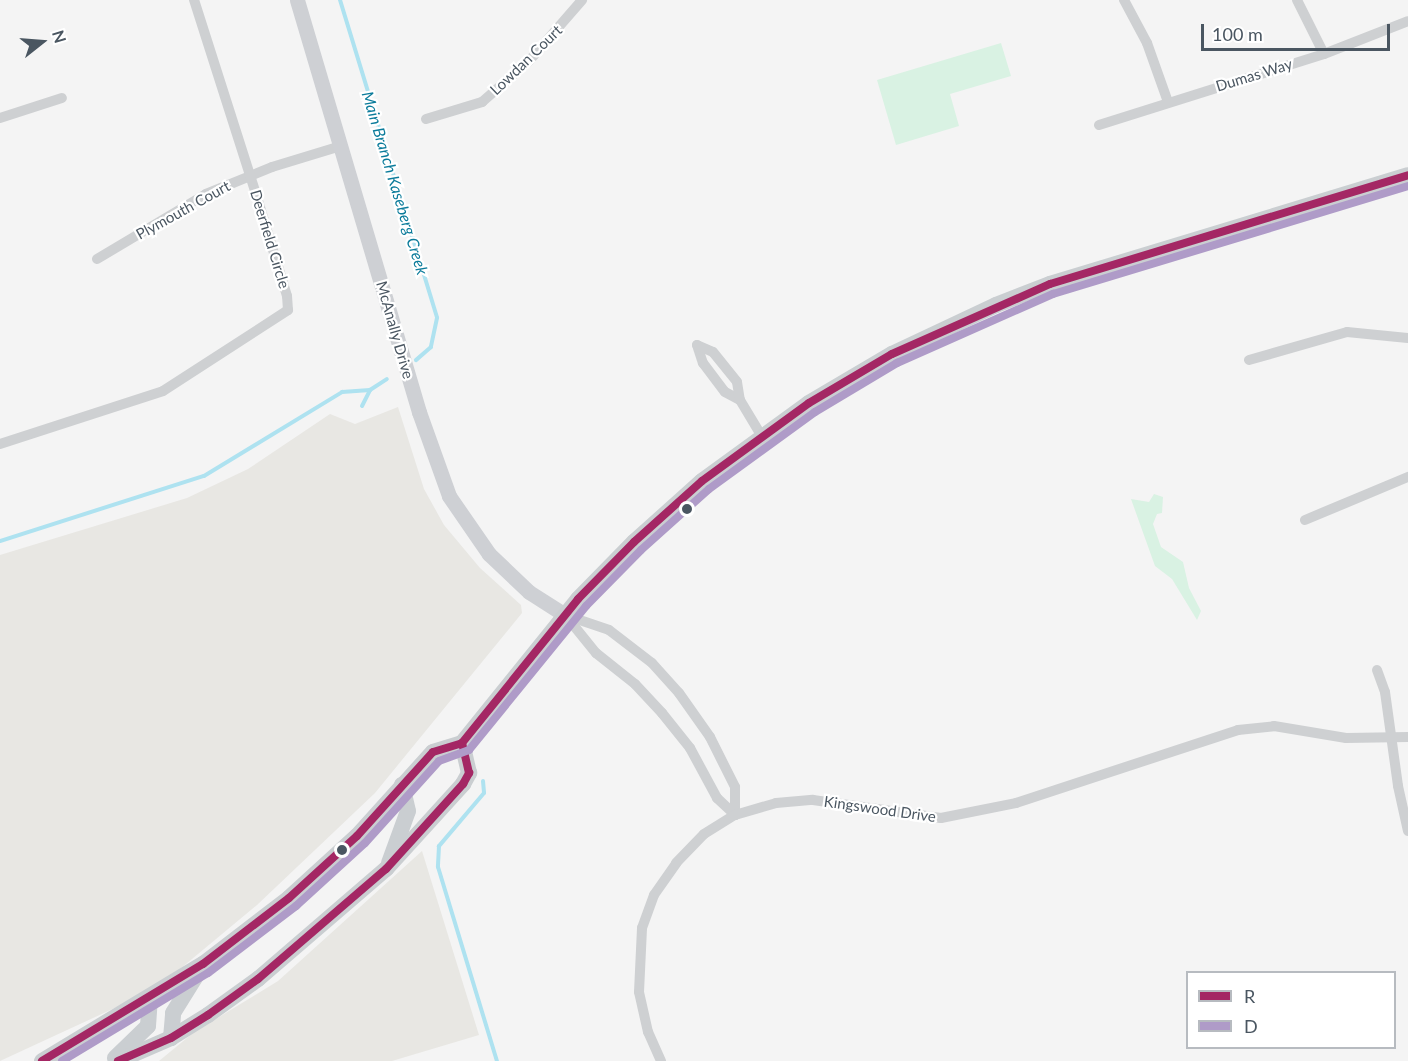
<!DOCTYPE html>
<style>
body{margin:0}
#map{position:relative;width:1408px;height:1061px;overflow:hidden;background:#f4f4f4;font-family:Lato,sans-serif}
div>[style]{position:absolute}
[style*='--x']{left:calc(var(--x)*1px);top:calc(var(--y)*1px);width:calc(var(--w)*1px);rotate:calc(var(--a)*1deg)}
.commercial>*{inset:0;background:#e8e7e3}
.green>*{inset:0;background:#d9f2e3}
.stream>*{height:4px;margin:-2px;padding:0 2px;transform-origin:2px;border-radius:2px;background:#aee2f0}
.street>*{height:10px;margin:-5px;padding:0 5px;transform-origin:5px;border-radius:5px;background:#ced0d2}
.secondary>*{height:15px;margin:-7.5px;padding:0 7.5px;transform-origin:7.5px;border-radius:7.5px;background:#ced0d4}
.primary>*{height:16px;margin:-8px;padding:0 8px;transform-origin:8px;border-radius:8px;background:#caced1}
.bus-1>*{height:8px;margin:-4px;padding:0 4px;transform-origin:4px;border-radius:4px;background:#a42764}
.bus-2>*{height:8px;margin:-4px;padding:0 4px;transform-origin:4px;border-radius:4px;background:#af9bc8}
.dots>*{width:16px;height:16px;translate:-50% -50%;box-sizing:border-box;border:3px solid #fff;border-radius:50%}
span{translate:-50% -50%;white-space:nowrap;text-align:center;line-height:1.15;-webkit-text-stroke:4.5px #fff;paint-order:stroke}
.street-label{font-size:15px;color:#4a5661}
.water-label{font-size:16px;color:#0c7c9b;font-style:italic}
.legend{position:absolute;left:1186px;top:971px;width:210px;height:78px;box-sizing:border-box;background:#fff;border:2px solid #b7bbc0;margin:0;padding:8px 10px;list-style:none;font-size:18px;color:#4a5661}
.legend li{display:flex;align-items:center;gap:12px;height:30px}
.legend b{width:30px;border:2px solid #b7bbc0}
.north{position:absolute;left:12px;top:12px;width:60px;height:60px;-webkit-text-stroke:4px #fff;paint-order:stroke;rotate:73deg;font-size:16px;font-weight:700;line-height:24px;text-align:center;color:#4a5661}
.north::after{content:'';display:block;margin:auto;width:21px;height:27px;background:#4a5661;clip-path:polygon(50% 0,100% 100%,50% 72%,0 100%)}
.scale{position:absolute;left:1201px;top:24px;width:189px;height:27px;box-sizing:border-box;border:3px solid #4a5661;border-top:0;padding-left:8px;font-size:18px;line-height:21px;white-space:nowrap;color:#4a5661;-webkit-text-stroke:4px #fff;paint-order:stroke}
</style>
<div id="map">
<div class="commercial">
<div style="clip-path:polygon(398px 407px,424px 489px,444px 525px,480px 568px,521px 605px,522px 613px,375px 793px,257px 905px,180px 969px,132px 1000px,0 1061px,0 555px,187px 498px,248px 469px,330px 414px,355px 424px)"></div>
<div style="clip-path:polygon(422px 851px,479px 1035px,392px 1061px,159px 1061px,193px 1033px,278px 981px)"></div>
</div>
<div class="green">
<div style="clip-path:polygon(1001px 43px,1011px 76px,950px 94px,959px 126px,896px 145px,877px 80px)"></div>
<div style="clip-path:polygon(1154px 494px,1163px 497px,1162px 513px,1157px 514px,1153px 524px,1161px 547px,1183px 562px,1189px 588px,1201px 611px,1197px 620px,1172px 579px,1155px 566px,1131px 499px,1149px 502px)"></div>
</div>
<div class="stream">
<div style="--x:340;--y:0;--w:332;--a:73"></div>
<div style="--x:437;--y:318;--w:30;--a:102"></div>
<div style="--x:431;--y:347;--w:20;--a:139"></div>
<div style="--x:362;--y:406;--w:18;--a:-63"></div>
<div style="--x:370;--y:390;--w:20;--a:-33"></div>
<div style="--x:0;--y:541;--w:214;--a:-17.7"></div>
<div style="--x:204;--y:476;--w:162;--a:-31.3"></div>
<div style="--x:342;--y:392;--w:28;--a:-4"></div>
<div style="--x:483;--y:781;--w:12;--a:85"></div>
<div style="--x:484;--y:793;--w:70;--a:130.3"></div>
<div style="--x:439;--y:846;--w:21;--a:93"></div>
<div style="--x:438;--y:867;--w:203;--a:73.1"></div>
</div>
<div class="street">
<div style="--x:1124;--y:0;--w:49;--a:61.9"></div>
<div style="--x:1147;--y:43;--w:63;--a:70.4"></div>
<div style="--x:1297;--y:0;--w:60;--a:63.4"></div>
<div style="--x:0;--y:118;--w:65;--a:-17.9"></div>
<div style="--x:426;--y:119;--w:59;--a:-16.9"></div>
<div style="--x:482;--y:102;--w:62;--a:-41.1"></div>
<div style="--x:529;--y:61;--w:81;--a:-49"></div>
<div style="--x:1099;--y:125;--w:236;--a:-17.5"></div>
<div style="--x:1324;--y:54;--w:90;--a:-21.4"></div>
<div style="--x:97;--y:259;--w:127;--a:-30.8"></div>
<div style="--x:206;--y:194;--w:71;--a:-22.2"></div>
<div style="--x:272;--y:167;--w:72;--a:-16.9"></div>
<div style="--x:697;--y:345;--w:19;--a:72"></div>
<div style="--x:703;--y:363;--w:36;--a:53"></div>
<div style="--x:725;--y:392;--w:17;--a:28"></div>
<div style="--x:740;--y:400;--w:41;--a:59"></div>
<div style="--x:697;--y:345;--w:17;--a:24"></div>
<div style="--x:713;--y:352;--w:38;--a:51"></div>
<div style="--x:737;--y:382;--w:18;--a:81"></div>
<div style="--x:1249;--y:360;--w:102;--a:-15.9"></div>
<div style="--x:1347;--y:332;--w:61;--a:5.6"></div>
<div style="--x:0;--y:444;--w:171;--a:-18"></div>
<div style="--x:163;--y:391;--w:149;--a:-32.9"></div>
<div style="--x:288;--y:310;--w:14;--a:-94"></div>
<div style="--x:287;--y:296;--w:107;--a:-106.9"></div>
<div style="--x:256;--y:194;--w:204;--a:-107.7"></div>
<div style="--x:1305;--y:520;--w:112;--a:-22.7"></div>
<div style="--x:565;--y:615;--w:46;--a:18.8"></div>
<div style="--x:609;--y:630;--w:54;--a:37.5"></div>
<div style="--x:652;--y:663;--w:40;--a:48"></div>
<div style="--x:679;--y:693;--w:54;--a:54.8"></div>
<div style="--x:710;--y:737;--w:56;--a:63.4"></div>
<div style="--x:735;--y:787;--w:28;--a:90"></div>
<div style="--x:566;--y:616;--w:48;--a:51"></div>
<div style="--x:596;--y:653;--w:50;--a:38.5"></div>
<div style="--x:635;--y:684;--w:40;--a:47"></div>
<div style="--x:662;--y:713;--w:45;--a:51.3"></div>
<div style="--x:690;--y:748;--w:57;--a:61.6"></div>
<div style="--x:717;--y:798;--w:25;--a:43"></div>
<div style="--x:1377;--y:670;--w:23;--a:70"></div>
<div style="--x:1385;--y:692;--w:95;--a:82.1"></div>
<div style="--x:1398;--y:786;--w:46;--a:77.5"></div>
<div style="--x:661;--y:1061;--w:32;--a:-114"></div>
<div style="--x:648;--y:1032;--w:41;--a:-102.7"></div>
<div style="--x:639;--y:992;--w:64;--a:-87.3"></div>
<div style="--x:642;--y:928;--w:35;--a:-70"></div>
<div style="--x:654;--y:895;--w:39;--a:-55"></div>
<div style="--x:676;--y:863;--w:40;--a:-46"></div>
<div style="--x:704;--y:834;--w:36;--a:-32"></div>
<div style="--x:735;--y:815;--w:43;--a:-16.3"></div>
<div style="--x:776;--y:803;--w:37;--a:-5"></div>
<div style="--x:813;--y:800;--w:129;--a:8"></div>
<div style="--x:941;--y:818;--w:76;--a:-11.3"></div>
<div style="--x:1016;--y:803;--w:234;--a:-18.2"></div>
<div style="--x:1238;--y:730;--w:36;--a:-6"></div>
<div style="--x:1274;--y:726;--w:73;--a:9.5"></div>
<div style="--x:1346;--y:738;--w:62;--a:-0.9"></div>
</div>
<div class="secondary">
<div style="--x:297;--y:0;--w:430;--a:73.5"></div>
<div style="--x:419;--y:412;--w:89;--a:70.3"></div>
<div style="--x:449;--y:496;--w:70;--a:55.4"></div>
<div style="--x:489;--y:554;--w:55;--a:43.5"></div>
<div style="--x:529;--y:592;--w:43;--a:32.6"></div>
</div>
<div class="primary">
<div style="--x:389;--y:863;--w:55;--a:-69.9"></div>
<div style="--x:408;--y:811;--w:27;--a:-103"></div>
<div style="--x:171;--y:1038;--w:25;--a:-85"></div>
<div style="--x:173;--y:1013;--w:53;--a:-58.1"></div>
<div style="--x:115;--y:1058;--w:46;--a:-44.1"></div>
<div style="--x:148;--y:1026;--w:28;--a:-86"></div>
<div style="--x:42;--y:1061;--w:188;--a:-31.1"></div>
<div style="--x:203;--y:964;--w:108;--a:-37.5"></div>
<div style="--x:289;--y:898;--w:92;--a:-42.4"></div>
<div style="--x:357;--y:836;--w:113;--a:-47.9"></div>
<div style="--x:433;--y:752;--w:30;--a:-17"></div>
<div style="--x:462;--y:743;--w:185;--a:-51.1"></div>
<div style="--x:578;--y:599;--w:80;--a:-45.5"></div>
<div style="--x:634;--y:542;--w:91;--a:-41.9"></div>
<div style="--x:702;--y:481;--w:132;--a:-36.1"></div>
<div style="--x:809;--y:403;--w:96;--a:-30.6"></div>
<div style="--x:892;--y:354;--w:115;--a:-25.2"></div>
<div style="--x:996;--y:305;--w:58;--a:-21.3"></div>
<div style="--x:1050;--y:284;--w:374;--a:-16.9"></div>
<div style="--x:118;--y:1061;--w:58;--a:-23.5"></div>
<div style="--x:171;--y:1038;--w:44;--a:-31.9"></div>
<div style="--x:208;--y:1015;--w:62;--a:-35.8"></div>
<div style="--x:258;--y:979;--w:169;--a:-40.7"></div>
<div style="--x:386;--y:869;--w:115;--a:-47.8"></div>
<div style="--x:463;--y:784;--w:13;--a:-61"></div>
<div style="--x:469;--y:773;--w:31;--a:-103"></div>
</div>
<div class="bus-1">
<div style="--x:42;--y:1061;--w:188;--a:-31.1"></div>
<div style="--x:203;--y:964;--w:108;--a:-37.5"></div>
<div style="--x:289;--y:898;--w:92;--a:-42.4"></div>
<div style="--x:357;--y:836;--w:113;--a:-47.9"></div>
<div style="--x:433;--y:752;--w:30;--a:-17"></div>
<div style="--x:462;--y:743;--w:185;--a:-51.1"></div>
<div style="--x:578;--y:599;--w:80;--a:-45.5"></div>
<div style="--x:634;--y:542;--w:91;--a:-41.9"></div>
<div style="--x:702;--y:481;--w:132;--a:-36.1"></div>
<div style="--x:809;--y:403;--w:96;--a:-30.6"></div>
<div style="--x:892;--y:354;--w:173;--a:-23.9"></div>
<div style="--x:1050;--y:284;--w:374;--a:-16.9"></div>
<div style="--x:118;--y:1061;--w:58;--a:-23.5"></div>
<div style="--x:171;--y:1038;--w:44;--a:-31.9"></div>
<div style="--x:208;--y:1015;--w:62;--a:-35.8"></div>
<div style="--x:258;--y:979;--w:169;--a:-40.7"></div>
<div style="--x:386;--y:869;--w:115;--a:-47.8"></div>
<div style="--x:463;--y:784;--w:13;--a:-61"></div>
<div style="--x:469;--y:773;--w:31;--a:-103"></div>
</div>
<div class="bus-2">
<div style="--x:62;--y:1061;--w:170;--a:-31.1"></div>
<div style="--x:208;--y:973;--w:111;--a:-37.3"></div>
<div style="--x:296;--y:906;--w:93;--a:-42.4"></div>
<div style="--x:365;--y:843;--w:110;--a:-47.9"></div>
<div style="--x:439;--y:761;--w:32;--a:-20"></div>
<div style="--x:469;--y:750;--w:186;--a:-50.9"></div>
<div style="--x:586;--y:606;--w:78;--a:-45.5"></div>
<div style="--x:641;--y:550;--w:91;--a:-41.9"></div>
<div style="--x:709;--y:489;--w:131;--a:-36"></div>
<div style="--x:815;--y:412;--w:96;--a:-30.9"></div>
<div style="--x:897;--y:363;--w:171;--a:-23.9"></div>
<div style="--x:1053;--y:294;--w:371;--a:-16.9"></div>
</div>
<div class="dots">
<div style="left:687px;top:509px;background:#4a5661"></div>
<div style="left:342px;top:850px;background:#4a5661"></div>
</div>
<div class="street-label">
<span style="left:526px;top:60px;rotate:-44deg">Lowdan Court</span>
<span style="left:1254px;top:75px;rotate:-17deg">Dumas Way</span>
<span style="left:183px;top:210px;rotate:-29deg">Plymouth Court</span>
<span style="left:270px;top:239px;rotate:73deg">Deerfield Circle</span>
<span style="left:395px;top:330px;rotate:74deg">McAnally Drive</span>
<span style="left:880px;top:809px;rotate:8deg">Kingswood Drive</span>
</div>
<div class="water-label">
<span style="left:395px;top:183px;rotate:73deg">Main Branch Kaseberg Creek</span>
</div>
<ul class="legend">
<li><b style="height:8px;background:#a42764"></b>R</li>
<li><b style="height:8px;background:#af9bc8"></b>D</li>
</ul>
<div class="north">N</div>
<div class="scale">100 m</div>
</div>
